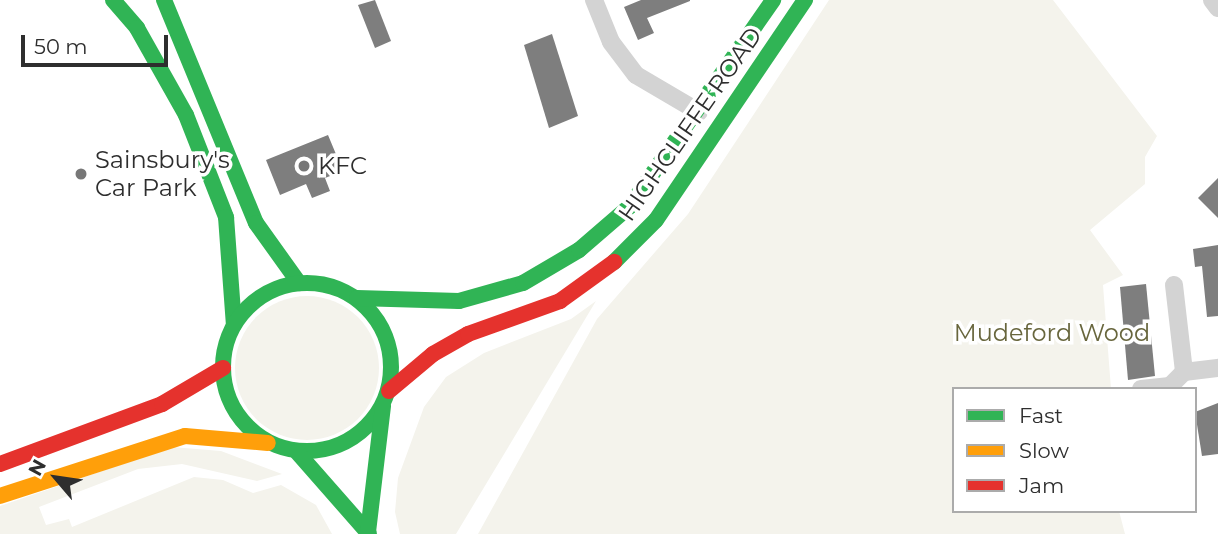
<!DOCTYPE html>
<style>
body{margin:0}
#map{position:relative;width:1218px;height:534px;overflow:hidden;background:#fff;font-family:Montserrat,sans-serif}
div>[style]{position:absolute}
[style*='--x']{left:calc(var(--x)*1px);top:calc(var(--y)*1px);width:calc(var(--w)*1px);rotate:calc(var(--a)*1deg)}
.green>*{inset:0;background:#f4f3ec}
.round{border-radius:50%}
.building>*{inset:0;background:#7e7e7e}
.street>*{height:18px;margin:-9px;padding:0 9px;transform-origin:9px;border-radius:9px;background:#d3d3d3}
.fast>*{height:16px;margin:-8px;padding:0 8px;transform-origin:8px;border-radius:8px;background:#30b455}
.fast>.ring{margin:-8px;padding:0;box-sizing:content-box;background:none;border:16px solid #30b455;border-radius:50%}
.slow>*{height:16px;margin:-8px;padding:0 8px;transform-origin:8px;border-radius:8px;background:#ff9f0a}
.jam>*{height:16px;margin:-8px;padding:0 8px;transform-origin:8px;border-radius:8px;background:#e5322d}
.dots>*{width:19px;height:19px;translate:-50% -50%;box-sizing:border-box;border:4px solid #fff;border-radius:50%}
span{translate:-50% -50%;white-space:nowrap;text-align:center;line-height:1.15;-webkit-text-stroke:7px #fff;paint-order:stroke}
.street-label{font-size:24px;color:#2e2e2e}
.poi-label{font-size:24px;color:#2e2e2e}
.left{translate:0 -50%;text-align:left}
.park-label{font-size:24px;color:#68663d}
.legend{position:absolute;left:952px;top:387px;width:245px;height:126px;box-sizing:border-box;background:#fff;border:2px solid #ababab;margin:0;padding:9px 12px;list-style:none;font-size:21px;color:#2e2e2e}
.legend li{display:flex;align-items:center;gap:14px;height:35px}
.legend b{width:35px;border:2px solid #ababab}
.north{position:absolute;left:21px;top:443px;width:70px;height:70px;-webkit-text-stroke:5px #fff;paint-order:stroke;rotate:299deg;font-size:19px;font-weight:700;line-height:28px;text-align:center;color:#2e2e2e}
.north::after{content:'';display:block;margin:auto;width:24px;height:32px;background:#2e2e2e;clip-path:polygon(50% 0,100% 100%,50% 72%,0 100%)}
.scale{position:absolute;left:21px;top:35px;width:147px;height:32px;box-sizing:border-box;border:4px solid #2e2e2e;border-top:0;padding-left:9px;font-size:21px;line-height:24px;white-space:nowrap;color:#2e2e2e;-webkit-text-stroke:5px #fff;paint-order:stroke}
</style>
<div id="map">
<div class="green">
<div style="clip-path:polygon(829px 0,1053px 0,1157px 136px,1145px 157px,1145px 184px,1090px 230px,1123px 275px,1103px 285px,1111px 389px,954px 389px,954px 511px,1119px 511px,1125px 534px,478px 534px,597px 319px,688px 214px)"></div>
<div class="round" style="left:235px;top:296px;width:144px;height:144px"></div>
<div style="clip-path:polygon(596px 301px,456px 534px,400px 534px,395px 512px,398px 478px,424px 407px,446px 377px,484px 353px,571px 319px)"></div>
<div style="clip-path:polygon(172px 447px,221px 451px,282px 474px,257px 481px,182px 464px,138px 469px,39px 507px,46px 525px,69px 519px,72px 527px,194px 477px,223px 480px,253px 493px,281px 485px,316px 505px,332px 534px,0 534px,0 506px)"></div>
</div>
<div class="building">
<div style="clip-path:polygon(375px 0,391px 41px,375px 48px,358px 5px)"></div>
<div style="clip-path:polygon(641px 0,690px 0,690px 1px,647px 18px,654px 33px,638px 40px,624px 7px)"></div>
<div style="clip-path:polygon(552px 34px,578px 116px,549px 128px,524px 45px)"></div>
<div style="clip-path:polygon(328px 135px,343px 171px,325px 178px,330px 191px,312px 198px,306px 184px,280px 195px,266px 160px)"></div>
<div style="clip-path:polygon(1218px 178px,1218px 218px,1198px 198px)"></div>
<div style="clip-path:polygon(1218px 245px,1218px 316px,1207px 317px,1202px 266px,1195px 267px,1193px 249px)"></div>
<div style="clip-path:polygon(1146px 284px,1155px 376px,1128px 380px,1120px 287px)"></div>
<div style="clip-path:polygon(1218px 403px,1218px 454px,1202px 456px,1195px 412px)"></div>
</div>
<div class="street">
<div style="--x:594;--y:0;--w:45;--a:68"></div>
<div style="--x:611;--y:42;--w:41;--a:52.9"></div>
<div style="--x:636;--y:75;--w:73;--a:30.4"></div>
<div style="--x:1212;--y:0;--w:10;--a:53"></div>
<div style="--x:1174;--y:285;--w:88;--a:83.4"></div>
<div style="--x:1141;--y:389;--w:29;--a:-6"></div>
<div style="--x:1170;--y:386;--w:20;--a:-45"></div>
<div style="--x:1184;--y:372;--w:34;--a:-7"></div>
</div>
<div class="fast">
<div style="--x:113;--y:0;--w:37;--a:49"></div>
<div style="--x:137;--y:28;--w:100;--a:60.6"></div>
<div style="--x:186;--y:115;--w:110;--a:68.6"></div>
<div style="--x:226;--y:217;--w:108;--a:85.8"></div>
<div style="--x:164;--y:0;--w:241;--a:67.6"></div>
<div style="--x:256;--y:223;--w:74;--a:54.4"></div>
<div style="--x:614;--y:262;--w:59;--a:-45"></div>
<div style="--x:656;--y:220;--w:266;--a:-55.9"></div>
<div class="ring" style="left:223px;top:283px;width:152px;height:152px"></div>
<div style="--x:357;--y:298;--w:102;--a:1.7"></div>
<div style="--x:459;--y:301;--w:66;--a:-15.7"></div>
<div style="--x:523;--y:283;--w:65;--a:-30.5"></div>
<div style="--x:579;--y:250;--w:67;--a:-40.8"></div>
<div style="--x:630;--y:206;--w:251;--a:-55.2"></div>
<div style="--x:297;--y:452;--w:109;--a:48.7"></div>
<div style="--x:368;--y:532;--w:127;--a:-83.2"></div>
</div>
<div class="slow">
<div style="--x:0;--y:496;--w:194;--a:-18"></div>
<div style="--x:185;--y:436;--w:83;--a:4.8"></div>
</div>
<div class="jam">
<div style="--x:389;--y:391;--w:57;--a:-40.1"></div>
<div style="--x:433;--y:354;--w:40;--a:-29.7"></div>
<div style="--x:468;--y:334;--w:98;--a:-19.7"></div>
<div style="--x:560;--y:301;--w:67;--a:-35.8"></div>
<div style="--x:0;--y:464;--w:173;--a:-20.3"></div>
<div style="--x:162;--y:404;--w:71;--a:-30.5"></div>
</div>
<div class="dots">
<div style="left:304px;top:166px;background:#777"></div>
<div style="left:81px;top:174px;background:#777"></div>
</div>
<div class="street-label">
<span style="left:690px;top:124px;rotate:-55deg">HIGHCLIFFE ROAD</span>
</div>
<div class="poi-label">
<span class="left" style="left:95px;top:174px">Sainsbury's<br>Car Park</span>
<span class="left" style="left:318px;top:166px">KFC</span>
</div>
<div class="park-label">
<span style="left:1052px;top:333px">Mudeford Wood</span>
</div>
<ul class="legend">
<li><b style="height:9px;background:#30b455"></b>Fast</li>
<li><b style="height:9px;background:#ff9f0a"></b>Slow</li>
<li><b style="height:9px;background:#e5322d"></b>Jam</li>
</ul>
<div class="north">N</div>
<div class="scale">50 m</div>
</div>
